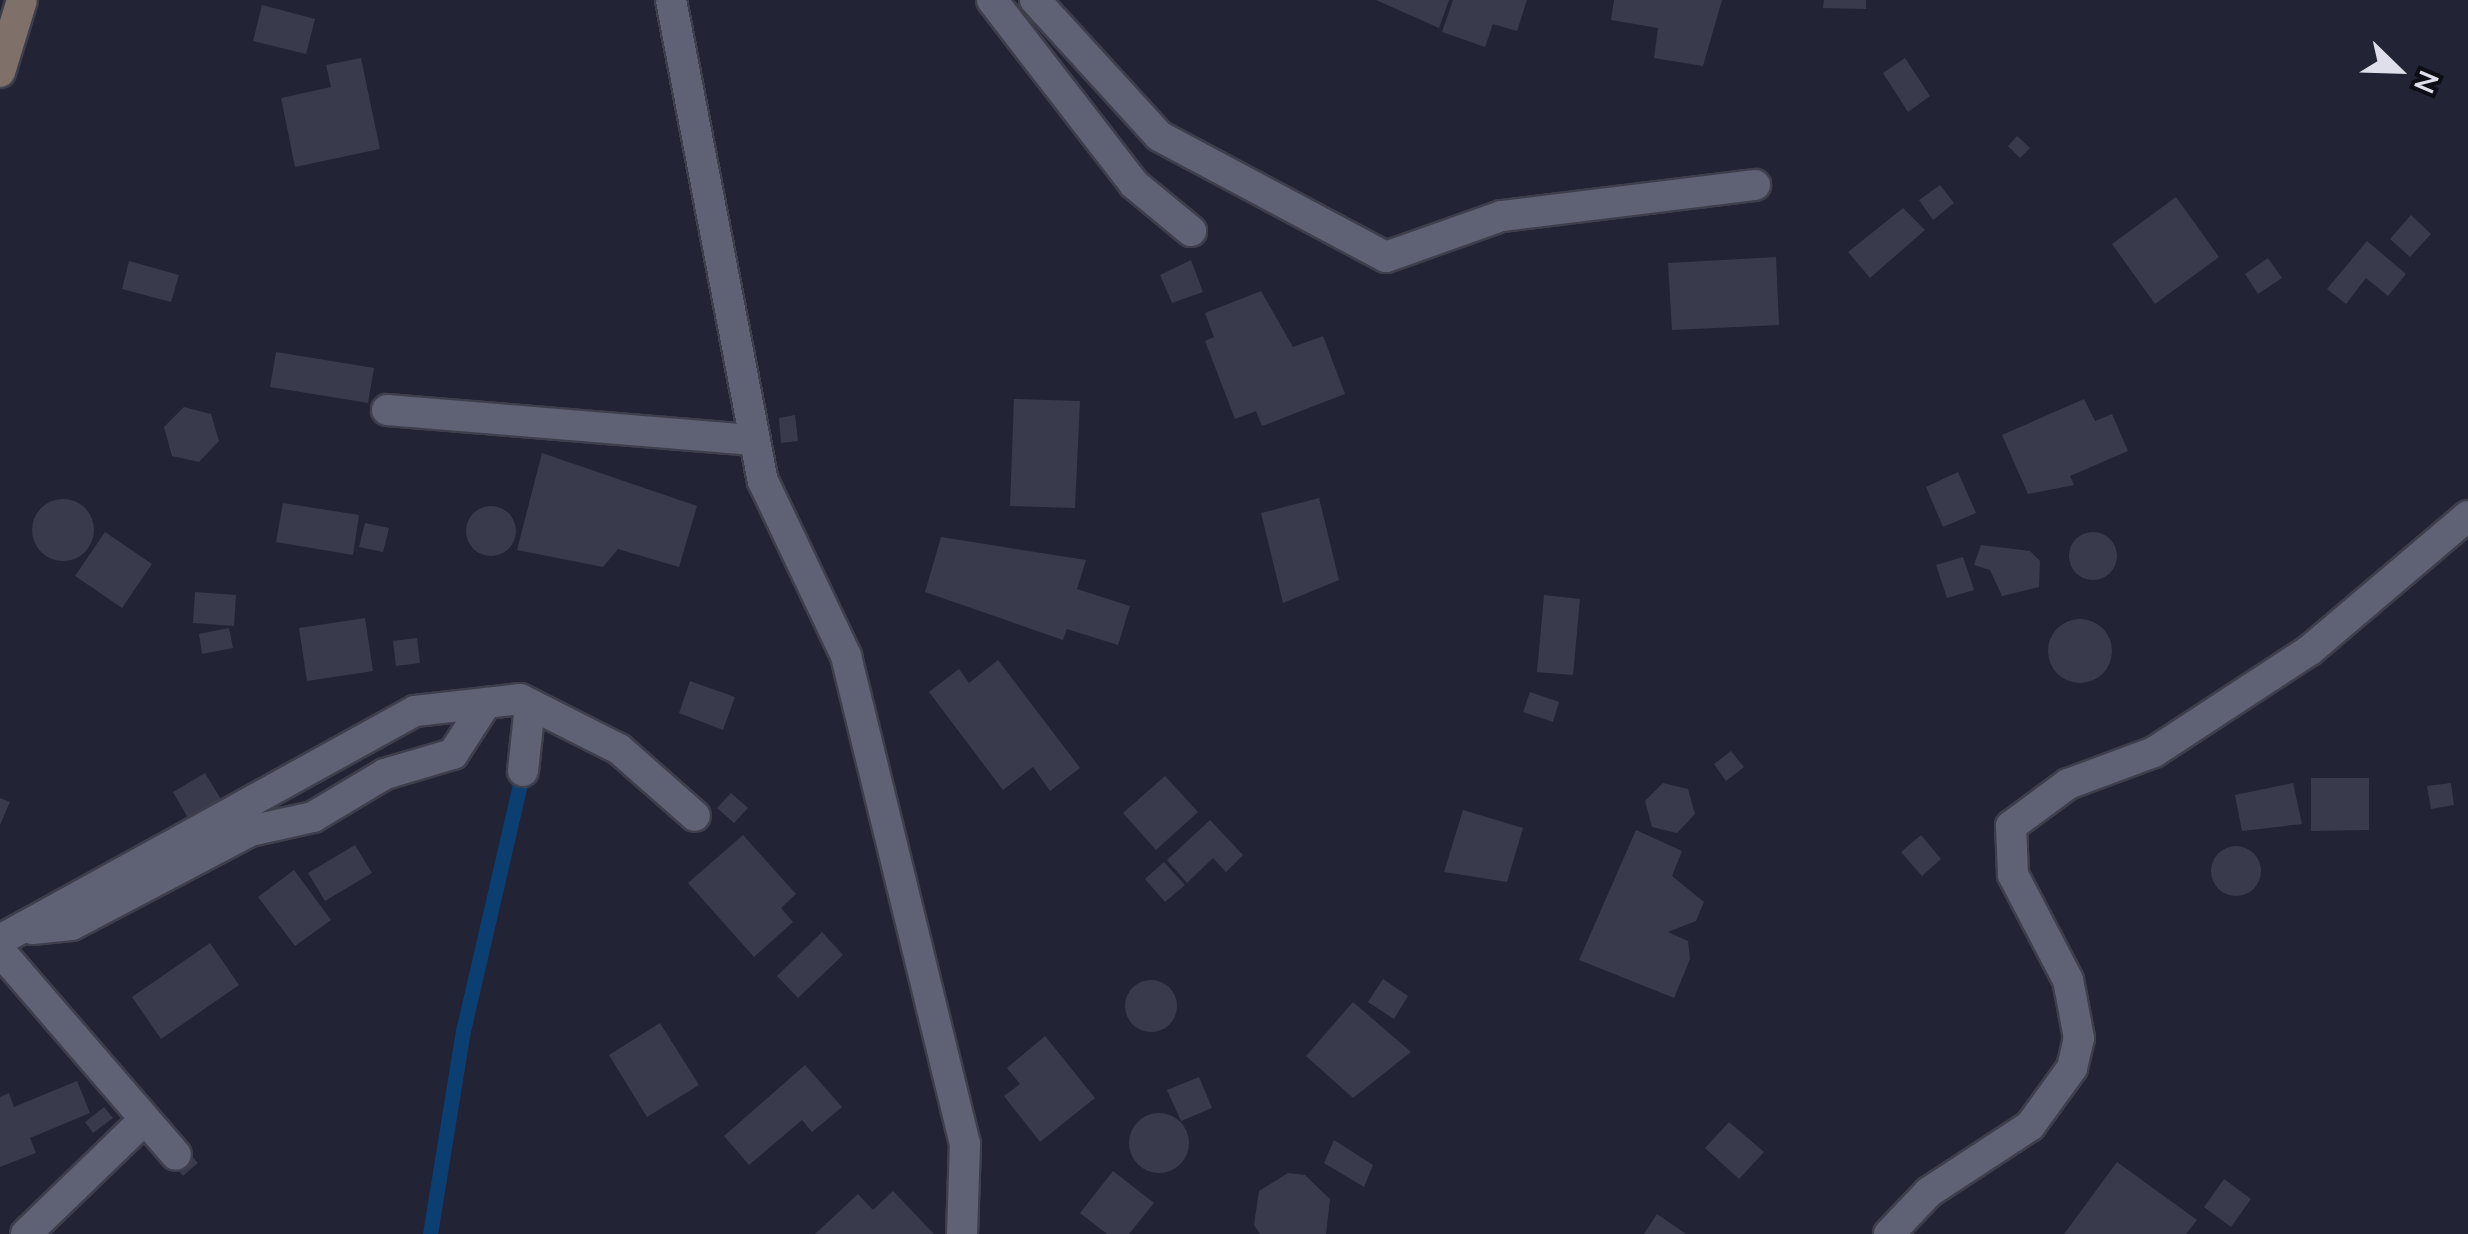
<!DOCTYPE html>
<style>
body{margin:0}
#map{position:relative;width:2468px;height:1234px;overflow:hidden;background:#222334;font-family:"Nunito Sans",sans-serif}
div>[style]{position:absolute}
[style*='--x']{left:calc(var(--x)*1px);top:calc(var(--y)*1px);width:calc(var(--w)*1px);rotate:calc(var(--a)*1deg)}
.stream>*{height:15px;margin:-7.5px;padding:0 7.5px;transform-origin:7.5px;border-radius:7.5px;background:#0b3f72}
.building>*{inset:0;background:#393b4d}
.round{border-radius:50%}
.roads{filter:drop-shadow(2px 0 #3e3f4d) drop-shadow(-2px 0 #3e3f4d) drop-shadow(0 2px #3e3f4d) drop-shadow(0 -2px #3e3f4d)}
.lane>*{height:30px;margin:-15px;padding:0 15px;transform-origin:15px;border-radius:15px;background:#5f6275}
.street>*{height:30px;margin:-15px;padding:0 15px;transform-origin:15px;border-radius:15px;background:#5f6275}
.secondary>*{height:30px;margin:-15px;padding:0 15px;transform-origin:15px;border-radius:15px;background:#7f716a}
span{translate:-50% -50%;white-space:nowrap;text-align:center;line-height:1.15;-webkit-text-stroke:9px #0c0d15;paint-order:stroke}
.north{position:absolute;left:2348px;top:20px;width:100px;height:100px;-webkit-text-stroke:8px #0c0d15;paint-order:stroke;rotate:113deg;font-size:28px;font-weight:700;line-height:40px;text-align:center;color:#dedfeb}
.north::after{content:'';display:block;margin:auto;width:35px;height:45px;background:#dedfeb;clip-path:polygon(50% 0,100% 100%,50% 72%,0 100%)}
</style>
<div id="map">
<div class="stream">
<div style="--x:430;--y:1234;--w:206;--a:-80.8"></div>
<div style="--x:463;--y:1031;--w:267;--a:-77"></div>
</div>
<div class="building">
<div style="clip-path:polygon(1376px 0,1449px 0,1439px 28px)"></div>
<div style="clip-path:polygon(1453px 0,1527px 0,1517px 31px,1493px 24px,1485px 47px,1442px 32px)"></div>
<div style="clip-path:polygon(1614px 0,1722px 0,1703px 66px,1654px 58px,1658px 28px,1611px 20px)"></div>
<div style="clip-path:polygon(1824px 0,1866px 0,1866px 9px,1823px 8px)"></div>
<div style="clip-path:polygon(262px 5px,315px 19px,306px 54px,253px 41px)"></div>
<div style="clip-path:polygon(361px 58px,380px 149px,295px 167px,281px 98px,331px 87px,326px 65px)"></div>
<div style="clip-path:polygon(1905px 58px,1930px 96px,1908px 112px,1883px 73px)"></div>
<div style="clip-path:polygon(2017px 136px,2030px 148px,2020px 158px,2008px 146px)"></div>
<div style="clip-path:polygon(1940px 185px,1954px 203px,1933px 220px,1919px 200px)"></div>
<div style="clip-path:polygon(2176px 197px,2219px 257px,2155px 304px,2112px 244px)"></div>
<div style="clip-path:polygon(1903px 208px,1925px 230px,1870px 278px,1848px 252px)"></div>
<div style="clip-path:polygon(2411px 215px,2431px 234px,2410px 257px,2390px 239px)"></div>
<div style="clip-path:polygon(2367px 241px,2406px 274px,2388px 296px,2366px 278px,2346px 304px,2327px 289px)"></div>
<div style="clip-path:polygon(1776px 257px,1779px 325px,1672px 330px,1668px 263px)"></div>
<div style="clip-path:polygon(2268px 258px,2282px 278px,2258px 294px,2245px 274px)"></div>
<div style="clip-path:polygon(1191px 260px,1203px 292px,1172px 303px,1160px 275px)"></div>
<div style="clip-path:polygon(129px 261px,179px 275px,171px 302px,122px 289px)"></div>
<div style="clip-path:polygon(1261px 291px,1293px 347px,1323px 336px,1345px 394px,1262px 426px,1256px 411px,1235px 419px,1205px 341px,1214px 337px,1205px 313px)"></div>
<div style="clip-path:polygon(276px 352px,374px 368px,368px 403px,270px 387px)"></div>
<div style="clip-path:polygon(1014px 399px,1080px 401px,1075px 508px,1010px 506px)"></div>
<div style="clip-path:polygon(2084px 399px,2095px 421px,2112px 414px,2128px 451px,2070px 476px,2074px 485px,2028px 494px,2002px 435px)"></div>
<div style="clip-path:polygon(184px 407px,211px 414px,219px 441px,199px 462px,172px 456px,164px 427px)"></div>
<div style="clip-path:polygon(795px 415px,798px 441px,781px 443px,779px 418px)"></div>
<div style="clip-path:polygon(542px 453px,697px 506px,679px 567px,618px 549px,603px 567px,517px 550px)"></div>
<div style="clip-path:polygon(1958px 472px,1976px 513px,1943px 527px,1926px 487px)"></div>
<div style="clip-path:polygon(1319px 498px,1339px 580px,1283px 603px,1261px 513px)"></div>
<div class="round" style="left:32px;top:499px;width:62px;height:62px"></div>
<div style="clip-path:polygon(283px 503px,359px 515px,353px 555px,276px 542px)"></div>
<div class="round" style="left:466px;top:506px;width:50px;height:50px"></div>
<div style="clip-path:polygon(365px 523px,389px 528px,383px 552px,359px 547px)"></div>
<div style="clip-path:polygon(105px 532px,152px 564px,122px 608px,75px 576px)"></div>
<div class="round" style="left:2069px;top:532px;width:48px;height:48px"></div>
<div style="clip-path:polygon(941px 537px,1086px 560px,1077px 589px,1130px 606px,1118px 645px,1067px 629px,1063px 640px,925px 592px)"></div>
<div style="clip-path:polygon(1981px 545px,2030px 551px,2040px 561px,2039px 587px,2002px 596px,1990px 570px,1974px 565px)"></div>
<div style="clip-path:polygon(1963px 557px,1974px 590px,1947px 598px,1936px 565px)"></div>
<div style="clip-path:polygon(195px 592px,236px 595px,234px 626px,193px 623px)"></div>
<div style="clip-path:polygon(1544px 595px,1580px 599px,1573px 675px,1537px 672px)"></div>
<div style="clip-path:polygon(365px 618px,373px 671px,307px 681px,299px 628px)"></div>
<div class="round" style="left:2048px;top:619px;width:64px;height:64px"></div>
<div style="clip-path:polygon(229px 628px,233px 648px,202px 654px,199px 634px)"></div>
<div style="clip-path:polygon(417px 638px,420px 663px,396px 666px,393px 641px)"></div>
<div style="clip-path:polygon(998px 660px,1080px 768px,1050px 791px,1033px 767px,1003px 790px,929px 692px,959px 669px,969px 683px)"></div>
<div style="clip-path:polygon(690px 681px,735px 697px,723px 730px,679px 713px)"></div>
<div style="clip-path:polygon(1530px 692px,1559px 702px,1553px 722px,1523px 712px)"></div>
<div style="clip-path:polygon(1731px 751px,1744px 767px,1726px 781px,1714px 764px)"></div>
<div style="clip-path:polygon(205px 773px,222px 801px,189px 820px,173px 792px)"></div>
<div style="clip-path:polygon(1165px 776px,1198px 812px,1156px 850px,1123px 813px)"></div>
<div style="clip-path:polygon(2311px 778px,2369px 778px,2369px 830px,2311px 831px)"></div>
<div style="clip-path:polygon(1663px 783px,1688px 789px,1695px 814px,1677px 833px,1652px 827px,1645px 801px)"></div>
<div style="clip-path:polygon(2293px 783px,2302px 824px,2242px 831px,2235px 795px)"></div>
<div style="clip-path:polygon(2451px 783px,2454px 805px,2431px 809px,2427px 786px)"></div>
<div style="clip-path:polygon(731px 793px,748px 808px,734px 823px,717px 808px)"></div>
<div style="clip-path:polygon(0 798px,10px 802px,0 825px)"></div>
<div style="clip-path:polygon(1463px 810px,1523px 828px,1507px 882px,1444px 872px)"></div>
<div style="clip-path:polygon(1210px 820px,1243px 855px,1226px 872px,1213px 858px,1187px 883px,1167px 860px)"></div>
<div style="clip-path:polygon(1636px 830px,1682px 851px,1672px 876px,1704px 902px,1696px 921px,1668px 932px,1688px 941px,1690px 959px,1674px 998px,1579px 960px)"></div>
<div style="clip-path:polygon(743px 835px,796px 894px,781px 908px,793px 922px,754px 957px,688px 883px)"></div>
<div style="clip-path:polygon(1921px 835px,1941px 859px,1922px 876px,1901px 852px)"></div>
<div style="clip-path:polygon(355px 845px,372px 873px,325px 901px,308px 873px)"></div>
<div class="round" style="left:2211px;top:846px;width:50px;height:50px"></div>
<div style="clip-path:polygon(1164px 862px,1185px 885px,1165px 902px,1145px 879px)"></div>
<div style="clip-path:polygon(294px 870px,331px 920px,295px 946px,258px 897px)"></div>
<div style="clip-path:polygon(822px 932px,843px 955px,798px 998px,777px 976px)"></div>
<div style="clip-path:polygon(210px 943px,239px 985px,161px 1039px,132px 997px)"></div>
<div style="clip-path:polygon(1383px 979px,1408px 996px,1394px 1019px,1368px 1002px)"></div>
<div class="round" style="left:1125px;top:980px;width:52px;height:52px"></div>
<div style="clip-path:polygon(1353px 1002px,1411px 1052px,1353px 1098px,1306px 1056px)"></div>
<div style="clip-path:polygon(660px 1023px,699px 1085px,647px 1117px,609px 1055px)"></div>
<div style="clip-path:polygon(1045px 1036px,1095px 1098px,1040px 1142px,1004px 1096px,1020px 1084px,1007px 1068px)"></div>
<div style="clip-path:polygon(805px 1065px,842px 1107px,812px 1132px,802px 1120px,749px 1165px,724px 1136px)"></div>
<div style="clip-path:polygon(1199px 1077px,1212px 1108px,1181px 1121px,1167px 1090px)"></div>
<div style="clip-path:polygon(77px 1081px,90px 1113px,30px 1138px,36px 1153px,0 1167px,0 1097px,9px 1093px,14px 1107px)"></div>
<div style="clip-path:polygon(104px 1107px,113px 1118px,93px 1133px,85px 1122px)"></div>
<div class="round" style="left:1129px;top:1113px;width:60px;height:60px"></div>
<div style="clip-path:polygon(1729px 1122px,1764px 1152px,1739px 1179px,1705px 1148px)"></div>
<div style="clip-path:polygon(1334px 1140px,1373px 1165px,1364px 1187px,1324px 1163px)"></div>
<div style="clip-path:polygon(191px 1155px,198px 1163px,183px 1176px,176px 1167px)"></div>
<div style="clip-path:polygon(2117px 1162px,2197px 1220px,2186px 1234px,2064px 1234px)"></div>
<div style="clip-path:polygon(1113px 1171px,1154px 1203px,1129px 1234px,1107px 1234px,1080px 1213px)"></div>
<div style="clip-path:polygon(1288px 1173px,1305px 1175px,1330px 1199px,1326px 1234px,1260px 1234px,1254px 1225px,1259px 1191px)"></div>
<div style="clip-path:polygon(2224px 1179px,2251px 1199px,2231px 1227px,2204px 1207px)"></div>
<div style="clip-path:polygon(893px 1191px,934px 1234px,815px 1234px,858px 1194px,873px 1210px)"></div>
<div style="clip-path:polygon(1657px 1214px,1686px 1234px,1644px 1234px)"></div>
</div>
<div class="roads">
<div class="lane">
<div style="--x:992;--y:0;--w:232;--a:52.3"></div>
<div style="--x:1134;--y:184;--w:74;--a:39.5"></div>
<div style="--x:387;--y:410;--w:368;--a:4.7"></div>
</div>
<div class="street">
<div style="--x:671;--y:0;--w:490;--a:79.2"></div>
<div style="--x:763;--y:481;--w:194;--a:64.6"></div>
<div style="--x:846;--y:656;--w:502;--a:76.3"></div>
<div style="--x:965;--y:1144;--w:90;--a:91.9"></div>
<div style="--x:1035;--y:0;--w:184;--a:47.6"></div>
<div style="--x:1159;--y:136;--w:257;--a:28.1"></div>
<div style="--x:1386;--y:257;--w:123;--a:-19.5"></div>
<div style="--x:1502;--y:216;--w:255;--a:-7"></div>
<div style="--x:523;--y:771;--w:66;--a:-83.9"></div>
<div style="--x:32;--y:929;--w:40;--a:-5.7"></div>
<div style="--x:72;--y:925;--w:201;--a:-27.8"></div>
<div style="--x:250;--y:831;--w:65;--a:-12.5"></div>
<div style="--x:313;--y:817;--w:84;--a:-30.8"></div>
<div style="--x:385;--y:774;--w:71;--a:-16.4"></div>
<div style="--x:453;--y:754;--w:61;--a:-57.1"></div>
<div style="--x:0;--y:940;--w:474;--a:-28.9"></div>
<div style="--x:415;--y:711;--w:106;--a:-6.5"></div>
<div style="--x:520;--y:699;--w:111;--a:26.8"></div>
<div style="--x:619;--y:749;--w:101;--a:41.4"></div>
<div style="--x:0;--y:951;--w:269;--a:49.2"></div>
<div style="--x:26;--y:1234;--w:165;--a:-44"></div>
<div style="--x:1889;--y:1234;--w:58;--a:-46.4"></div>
<div style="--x:1929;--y:1192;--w:121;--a:-33.2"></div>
<div style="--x:2030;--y:1126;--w:72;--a:-54.1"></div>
<div style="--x:2072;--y:1068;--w:31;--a:-77"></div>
<div style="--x:2079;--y:1038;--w:59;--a:-100.7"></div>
<div style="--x:2068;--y:980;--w:119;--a:-117.6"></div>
<div style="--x:2013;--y:875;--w:49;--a:-92.3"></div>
<div style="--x:2011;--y:826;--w:71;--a:-36.4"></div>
<div style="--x:2068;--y:784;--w:92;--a:-20.4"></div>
<div style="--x:2154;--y:752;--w:186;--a:-33.2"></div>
<div style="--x:2310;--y:650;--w:207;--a:-40.3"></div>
</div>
<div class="secondary">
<div style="--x:0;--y:72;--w:75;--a:-73"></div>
</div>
</div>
<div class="north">N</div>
</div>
